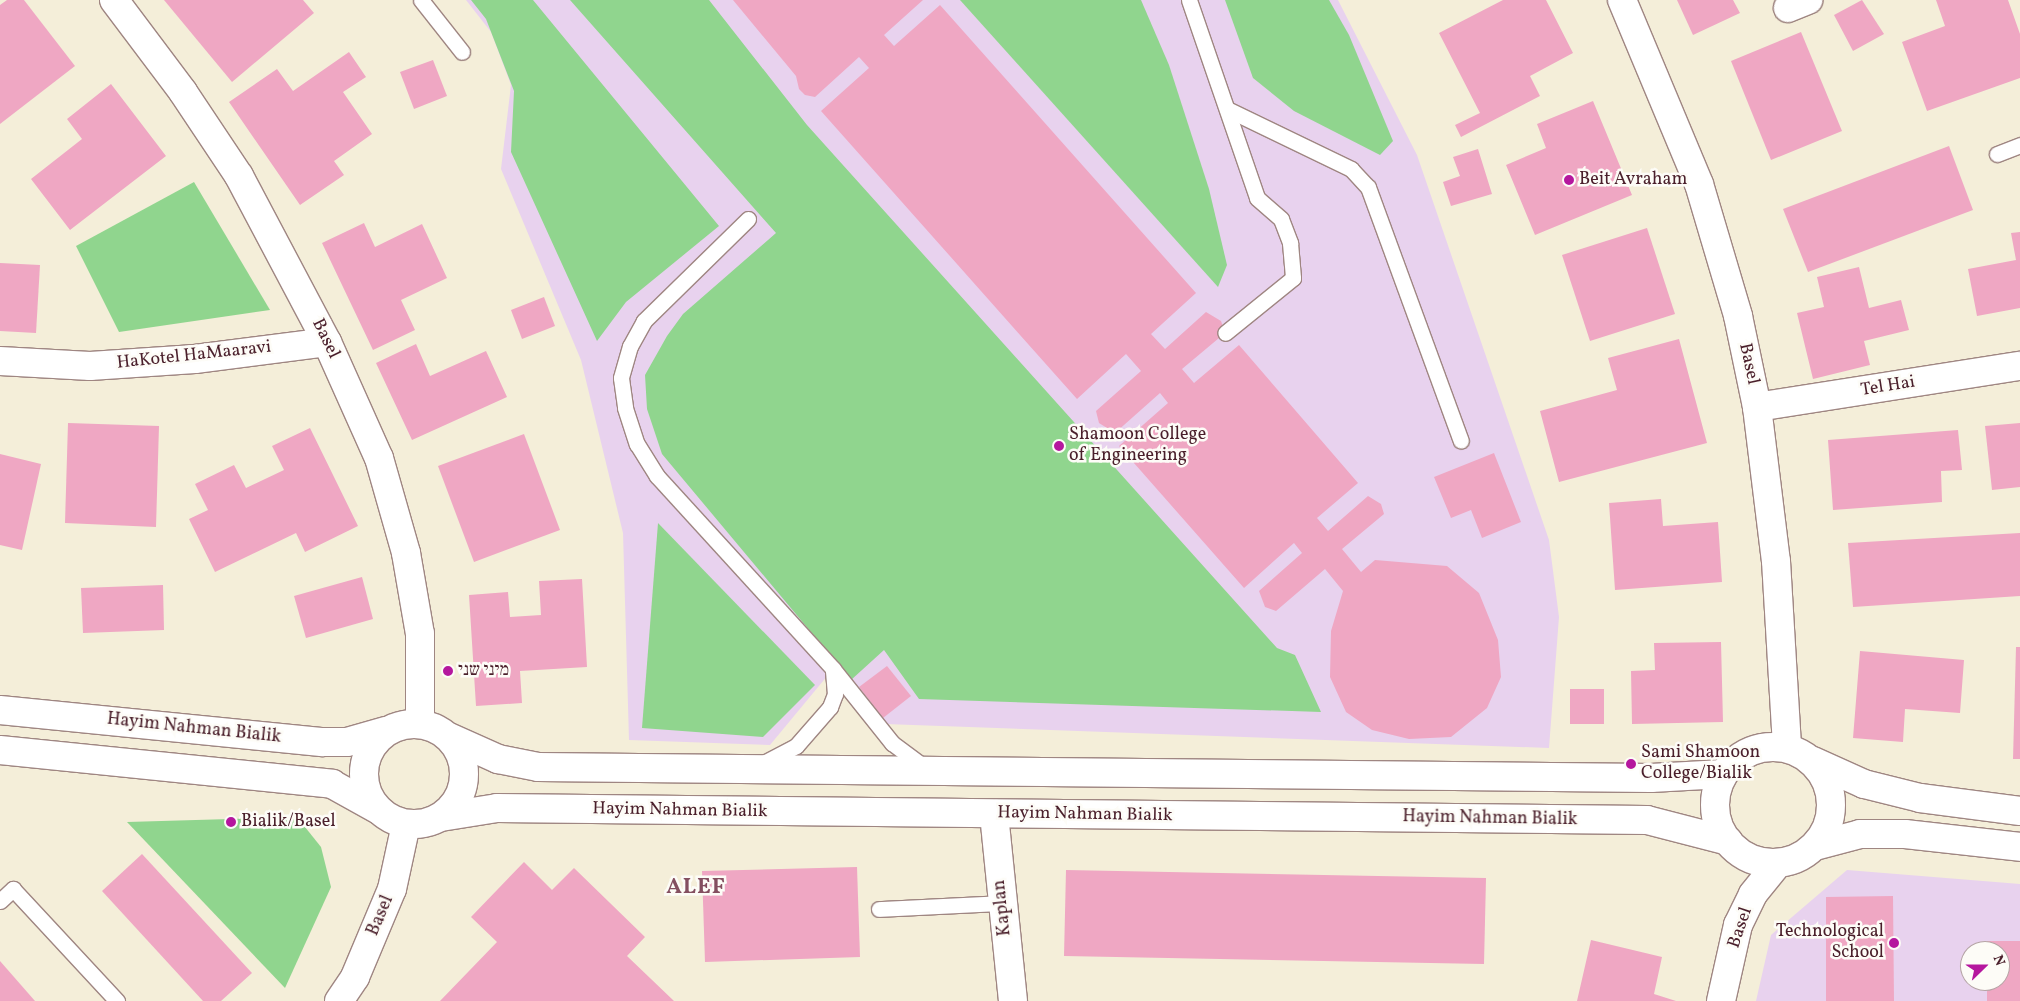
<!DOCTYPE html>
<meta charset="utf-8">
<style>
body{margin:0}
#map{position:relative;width:2020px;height:1001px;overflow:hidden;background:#f4eed9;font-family:Vollkorn,"Frank Ruhl Libre",serif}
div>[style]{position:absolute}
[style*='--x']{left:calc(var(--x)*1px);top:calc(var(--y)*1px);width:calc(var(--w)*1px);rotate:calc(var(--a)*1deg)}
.built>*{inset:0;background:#e8d2ee}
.green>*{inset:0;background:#90d58e}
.building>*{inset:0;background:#efa7c3}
.roads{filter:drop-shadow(1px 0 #9f8682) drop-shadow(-1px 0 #9f8682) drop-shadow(0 1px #9f8682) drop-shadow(0 -1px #9f8682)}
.service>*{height:15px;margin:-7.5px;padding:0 7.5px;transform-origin:7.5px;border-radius:7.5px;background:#fff}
.minor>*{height:28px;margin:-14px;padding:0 14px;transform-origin:14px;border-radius:14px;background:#fff}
.tertiary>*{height:28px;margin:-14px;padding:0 14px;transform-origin:14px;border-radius:14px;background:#fff}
.tertiary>.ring{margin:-14px;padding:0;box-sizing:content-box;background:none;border:28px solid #fff;border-radius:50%}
.dots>*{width:14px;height:14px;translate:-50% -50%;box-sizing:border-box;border:2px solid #fdfcf7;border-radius:50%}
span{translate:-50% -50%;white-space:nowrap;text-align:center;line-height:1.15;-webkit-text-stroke:5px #fdfcf7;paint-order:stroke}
.poi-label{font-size:18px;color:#4a1f2b}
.left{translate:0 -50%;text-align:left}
.right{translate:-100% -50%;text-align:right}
.street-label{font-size:18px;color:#4a1f2b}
.district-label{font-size:22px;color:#844f60;font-weight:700;letter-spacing:1px}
.north{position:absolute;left:1960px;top:941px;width:50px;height:50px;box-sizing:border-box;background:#fdfcf7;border:1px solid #b5a4a5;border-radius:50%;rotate:68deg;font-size:14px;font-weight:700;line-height:20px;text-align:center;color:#4a1f2b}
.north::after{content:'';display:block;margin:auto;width:18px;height:22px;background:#b5179e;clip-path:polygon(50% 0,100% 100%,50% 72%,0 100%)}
</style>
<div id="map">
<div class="built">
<div style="clip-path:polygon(466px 0,1338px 0,1417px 155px,1549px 540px,1559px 617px,1549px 748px,885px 724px,833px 669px,770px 745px,629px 740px,623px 533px,581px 360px,501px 169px,511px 85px,491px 32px)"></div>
<div style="clip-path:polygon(evenodd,1847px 870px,2020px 884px,2020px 1001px,1756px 1001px,1771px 935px,1847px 870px,1970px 951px,2000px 951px,2000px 981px,1970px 981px,1970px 951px)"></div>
</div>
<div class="green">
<div style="clip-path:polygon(471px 0,533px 0,719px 226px,626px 302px,597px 341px,511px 152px,514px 91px,486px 19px)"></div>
<div style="clip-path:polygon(570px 0,709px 0,807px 125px,1277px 648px,1295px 655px,1321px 712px,919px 699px,884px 650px,851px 680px,662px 454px,647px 409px,645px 375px,667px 336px,683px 314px,776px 233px)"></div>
<div style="clip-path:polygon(960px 0,1141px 0,1169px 65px,1209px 189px,1227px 265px,1218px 287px)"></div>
<div style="clip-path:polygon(1225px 0,1329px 0,1349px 35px,1393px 141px,1380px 155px,1294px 111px,1253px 78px)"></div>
<div style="clip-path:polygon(194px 182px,270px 310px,119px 332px,76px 246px)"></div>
<div style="clip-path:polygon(658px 523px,815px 685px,763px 737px,642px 728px)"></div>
<div style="clip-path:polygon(297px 817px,321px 847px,331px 887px,285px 988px,127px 822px)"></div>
</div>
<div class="building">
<div style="clip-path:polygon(7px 0,24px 0,75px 66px,0 124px,0 5px)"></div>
<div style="clip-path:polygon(164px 0,303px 0,314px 13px,232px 82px)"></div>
<div style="clip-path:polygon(733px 0,923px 0,884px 35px,894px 46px,940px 5px,1196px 293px,1151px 334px,1165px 349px,1206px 312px,1221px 321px,1225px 333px,1182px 369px,1194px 383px,1239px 345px,1358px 483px,1317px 518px,1328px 531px,1368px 496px,1381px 504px,1384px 514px,1342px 549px,1361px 572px,1375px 560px,1447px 566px,1479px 593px,1498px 640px,1501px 677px,1487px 708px,1451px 737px,1409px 739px,1372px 730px,1346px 712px,1330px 677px,1331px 631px,1343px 591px,1325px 569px,1276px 611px,1265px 607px,1259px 591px,1302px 553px,1294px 543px,1244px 588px,1119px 446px,1168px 403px,1160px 393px,1115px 433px,1099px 423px,1096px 411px,1141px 371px,1126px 354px,1077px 399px,821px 111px,869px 68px,859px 57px,815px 97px,805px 95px,799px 89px,796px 76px)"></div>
<div style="clip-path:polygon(1503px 0,1546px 0,1573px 53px,1530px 76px,1540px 96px,1461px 137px,1455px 125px,1480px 113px,1439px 33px)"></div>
<div style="clip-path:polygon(1677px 0,1733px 0,1740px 13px,1693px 35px)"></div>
<div style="clip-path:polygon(1862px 0,1884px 34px,1853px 51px,1834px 15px)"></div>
<div style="clip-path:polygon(1936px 0,2008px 0,2020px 34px,2020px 78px,1927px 111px,1902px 42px,1945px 26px)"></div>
<div style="clip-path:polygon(1801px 32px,1842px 131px,1771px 160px,1731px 61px)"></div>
<div style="clip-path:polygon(349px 52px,366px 77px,343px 92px,372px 134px,334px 161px,344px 175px,300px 205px,229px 102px,277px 69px,293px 91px)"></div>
<div style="clip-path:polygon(433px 60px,447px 96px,414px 109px,400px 72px)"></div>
<div style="clip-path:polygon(111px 84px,166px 156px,70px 230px,31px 179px,82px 139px,67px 119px)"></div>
<div style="clip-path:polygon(1593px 101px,1632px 195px,1535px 235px,1506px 165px,1546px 148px,1537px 124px)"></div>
<div style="clip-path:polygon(1949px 146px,1973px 210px,1808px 272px,1783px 209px)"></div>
<div style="clip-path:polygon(1478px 149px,1492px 194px,1451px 206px,1443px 182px,1460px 176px,1453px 157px)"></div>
<div style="clip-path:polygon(364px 223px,375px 247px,422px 224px,447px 278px,401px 300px,415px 330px,373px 350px,322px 243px)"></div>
<div style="clip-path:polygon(1647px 228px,1675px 314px,1590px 341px,1562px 255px)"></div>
<div style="clip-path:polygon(2020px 232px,2020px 308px,1977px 316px,1968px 269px,2016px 260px,2011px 233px)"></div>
<div style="clip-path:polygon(0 263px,40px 265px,36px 333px,0 331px)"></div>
<div style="clip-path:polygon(1859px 267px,1869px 308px,1901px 300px,1909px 330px,1864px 341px,1870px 365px,1813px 379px,1797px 313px,1824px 307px,1817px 277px)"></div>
<div style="clip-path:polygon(544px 297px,555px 326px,522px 339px,511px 310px)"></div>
<div style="clip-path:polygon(1679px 339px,1707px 443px,1559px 482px,1540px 411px,1617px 390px,1608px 358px)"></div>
<div style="clip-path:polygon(416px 344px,430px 376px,486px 351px,507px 397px,412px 440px,376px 363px)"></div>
<div style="clip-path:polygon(68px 423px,159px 426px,156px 527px,65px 523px)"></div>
<div style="clip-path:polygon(2020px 423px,2020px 487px,1992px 490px,1985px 426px)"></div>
<div style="clip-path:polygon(310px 428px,358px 526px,305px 552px,296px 533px,215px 572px,189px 519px,208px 510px,195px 484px,234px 465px,246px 488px,284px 470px,272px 446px)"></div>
<div style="clip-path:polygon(1958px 430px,1962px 470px,1941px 471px,1942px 502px,1833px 510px,1828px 440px)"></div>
<div style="clip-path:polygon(524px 434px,560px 530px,474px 562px,438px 466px)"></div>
<div style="clip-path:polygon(1494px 453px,1521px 522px,1482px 538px,1471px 510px,1451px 518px,1434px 477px)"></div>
<div style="clip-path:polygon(0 454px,41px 464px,22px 550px,0 545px)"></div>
<div style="clip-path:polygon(1661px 499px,1663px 526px,1718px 522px,1722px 582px,1615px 590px,1609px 503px)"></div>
<div style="clip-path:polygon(2020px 533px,2020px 596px,1853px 607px,1848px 543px)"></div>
<div style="clip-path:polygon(362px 577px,373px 619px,306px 638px,294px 596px)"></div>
<div style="clip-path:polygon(582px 579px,587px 667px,520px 671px,522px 703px,476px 706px,469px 595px,508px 592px,510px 617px,541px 615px,539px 581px)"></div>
<div style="clip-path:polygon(163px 585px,164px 630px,83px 633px,81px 588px)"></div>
<div style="clip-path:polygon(1721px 642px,1723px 722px,1632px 724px,1631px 671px,1655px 670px,1654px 643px)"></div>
<div style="clip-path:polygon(2016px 647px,2020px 647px,2020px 759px,2013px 759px)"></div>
<div style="clip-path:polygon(1860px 651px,1964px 660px,1960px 713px,1905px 709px,1903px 742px,1853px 738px)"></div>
<div style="clip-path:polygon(887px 666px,911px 696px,883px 718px,859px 687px)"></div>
<div style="clip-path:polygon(1570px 689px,1604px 689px,1604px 724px,1570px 724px)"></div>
<div style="clip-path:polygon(142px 854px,252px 973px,221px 1001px,203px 1001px,102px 891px)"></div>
<div style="clip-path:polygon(524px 862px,552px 890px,574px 868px,645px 937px,627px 956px,674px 1001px,440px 1001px,497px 942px,471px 917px)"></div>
<div style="clip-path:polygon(857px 867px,860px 957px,705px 962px,702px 871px)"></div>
<div style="clip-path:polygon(1066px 870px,1486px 878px,1484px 964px,1064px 956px)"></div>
<div style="clip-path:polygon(1893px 896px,1894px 1001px,1826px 1001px,1826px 897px)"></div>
<div style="clip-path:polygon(1591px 940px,1662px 957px,1654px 994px,1676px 1001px,1577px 1001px)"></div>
<div style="clip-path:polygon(1987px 941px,2020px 941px,2020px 1001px,1987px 1001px,1987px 981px,2000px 981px,2000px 951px,1987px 951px)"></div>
<div style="clip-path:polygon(0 961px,35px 1001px,0 1001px)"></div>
</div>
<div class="roads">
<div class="service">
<div style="--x:421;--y:0;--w:66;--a:51.7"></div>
<div style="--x:1189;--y:0;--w:209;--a:71"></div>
<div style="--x:1257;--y:198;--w:32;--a:41"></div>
<div style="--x:1281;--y:219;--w:26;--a:69"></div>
<div style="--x:1290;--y:243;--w:35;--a:85"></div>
<div style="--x:1293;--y:278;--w:87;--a:141"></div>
<div style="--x:1227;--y:109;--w:138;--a:25.8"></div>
<div style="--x:1351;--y:169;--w:25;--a:47"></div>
<div style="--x:1368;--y:187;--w:270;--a:69.9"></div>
<div style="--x:1997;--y:154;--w:25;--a:-21"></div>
<div style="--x:748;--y:219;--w:146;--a:135.6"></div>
<div style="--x:644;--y:321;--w:29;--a:119"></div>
<div style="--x:630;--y:346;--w:33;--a:106"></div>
<div style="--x:621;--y:378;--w:30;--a:82"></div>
<div style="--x:625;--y:408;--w:38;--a:72"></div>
<div style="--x:637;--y:444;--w:38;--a:58"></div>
<div style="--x:657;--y:476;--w:261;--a:47.6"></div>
<div style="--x:833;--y:669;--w:95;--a:51.4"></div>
<div style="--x:892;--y:743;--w:44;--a:36.6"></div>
<div style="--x:760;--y:765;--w:41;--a:-27.8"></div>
<div style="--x:796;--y:746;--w:52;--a:-48.9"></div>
<div style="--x:830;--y:707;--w:14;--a:-69"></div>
<div style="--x:835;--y:694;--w:25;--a:-95"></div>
<div style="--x:0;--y:901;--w:18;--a:-43"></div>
<div style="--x:13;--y:889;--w:153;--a:47.1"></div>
<div style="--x:879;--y:909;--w:123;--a:-2.8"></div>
</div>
<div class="minor">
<div style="--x:114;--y:0;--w:115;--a:53.1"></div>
<div style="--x:183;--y:92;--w:101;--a:56.3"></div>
<div style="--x:239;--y:176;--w:188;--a:62.1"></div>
<div style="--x:327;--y:342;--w:127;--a:65.9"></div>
<div style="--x:379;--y:458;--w:99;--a:74.1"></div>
<div style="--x:406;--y:553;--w:82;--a:80.2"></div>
<div style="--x:420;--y:634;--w:89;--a:90"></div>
<div style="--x:1622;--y:0;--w:199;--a:67.3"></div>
<div style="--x:1699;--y:184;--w:138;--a:73.5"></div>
<div style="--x:1738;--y:316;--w:93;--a:78.2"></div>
<div style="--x:1757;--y:407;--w:155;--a:83"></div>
<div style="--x:1776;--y:561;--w:186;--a:86.6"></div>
<div style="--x:1788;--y:8;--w:22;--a:-22"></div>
<div style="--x:0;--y:361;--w:90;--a:3.2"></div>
<div style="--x:90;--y:366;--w:105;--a:-3.8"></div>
<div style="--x:195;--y:359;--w:133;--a:-7.3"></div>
<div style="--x:1757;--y:407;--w:266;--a:-8.9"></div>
<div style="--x:994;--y:814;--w:188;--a:84.2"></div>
<div style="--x:339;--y:1001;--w:29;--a:-56"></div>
<div style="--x:355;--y:977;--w:95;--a:-67.2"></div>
<div style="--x:392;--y:889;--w:66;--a:-77.8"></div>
<div style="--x:1721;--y:1001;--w:78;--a:-77.4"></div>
<div style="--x:1738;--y:925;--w:34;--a:-64"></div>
<div style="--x:1753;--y:894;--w:40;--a:-51"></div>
</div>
<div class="tertiary">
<div style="--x:0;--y:710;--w:325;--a:5.7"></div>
<div style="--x:323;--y:742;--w:24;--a:0"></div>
<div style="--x:347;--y:742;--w:41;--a:-15.8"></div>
<div class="ring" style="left:364px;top:724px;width:72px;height:72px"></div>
<div style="--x:449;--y:737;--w:54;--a:24.2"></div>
<div style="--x:498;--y:759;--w:41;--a:11.3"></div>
<div style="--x:538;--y:767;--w:1113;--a:0.57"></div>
<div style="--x:1651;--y:778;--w:72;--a:-3.2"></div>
<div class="ring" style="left:1715px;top:747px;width:88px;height:88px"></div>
<div style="--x:0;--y:750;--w:334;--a:5.8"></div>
<div style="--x:332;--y:784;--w:54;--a:29"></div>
<div style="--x:1813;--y:761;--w:56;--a:24.3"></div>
<div style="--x:1864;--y:784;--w:58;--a:14"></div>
<div style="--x:1920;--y:798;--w:101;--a:7.4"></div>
<div style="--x:441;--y:817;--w:57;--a:-9.1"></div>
<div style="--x:497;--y:808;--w:1150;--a:0.6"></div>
<div style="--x:1647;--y:820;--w:84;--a:14.5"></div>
<div style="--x:1815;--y:846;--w:47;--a:-14.9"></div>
<div style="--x:1860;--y:834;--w:45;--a:0"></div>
<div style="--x:1905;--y:834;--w:116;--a:6.4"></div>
</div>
</div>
<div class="dots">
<div style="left:1569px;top:180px;background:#b5179e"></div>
<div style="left:1059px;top:446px;background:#b5179e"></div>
<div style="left:448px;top:671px;background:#b5179e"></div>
<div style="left:1631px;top:764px;background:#b5179e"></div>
<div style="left:231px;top:822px;background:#b5179e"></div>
<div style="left:1894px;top:943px;background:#b5179e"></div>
</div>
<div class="poi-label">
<span class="left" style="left:1579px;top:180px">Beit Avraham</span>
<span class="left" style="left:1069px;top:446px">Shamoon College<br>of Engineering</span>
<span class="left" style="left:458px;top:671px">מיני שני</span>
<span class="left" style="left:1641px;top:764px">Sami Shamoon<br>College/Bialik</span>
<span class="left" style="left:241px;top:822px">Bialik/Basel</span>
<span class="right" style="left:1884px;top:943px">Technological<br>School</span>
</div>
<div class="street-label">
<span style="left:325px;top:339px;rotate:64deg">Basel</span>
<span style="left:194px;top:356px;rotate:-6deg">HaKotel HaMaaravi</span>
<span style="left:1748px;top:364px;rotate:78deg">Basel</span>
<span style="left:1888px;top:387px;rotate:-9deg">Tel Hai</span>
<span style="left:194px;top:729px;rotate:6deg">Hayim Nahman Bialik</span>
<span style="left:680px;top:811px;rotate:1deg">Hayim Nahman Bialik</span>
<span style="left:1085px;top:815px;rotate:1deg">Hayim Nahman Bialik</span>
<span style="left:1490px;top:819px;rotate:1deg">Hayim Nahman Bialik</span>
<span style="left:1003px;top:908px;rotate:-96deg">Kaplan</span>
<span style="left:381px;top:916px;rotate:-67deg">Basel</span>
<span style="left:1741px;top:928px;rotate:-71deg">Basel</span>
</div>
<div class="district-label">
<span style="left:696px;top:888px">ALEF</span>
</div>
<div class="north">N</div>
</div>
